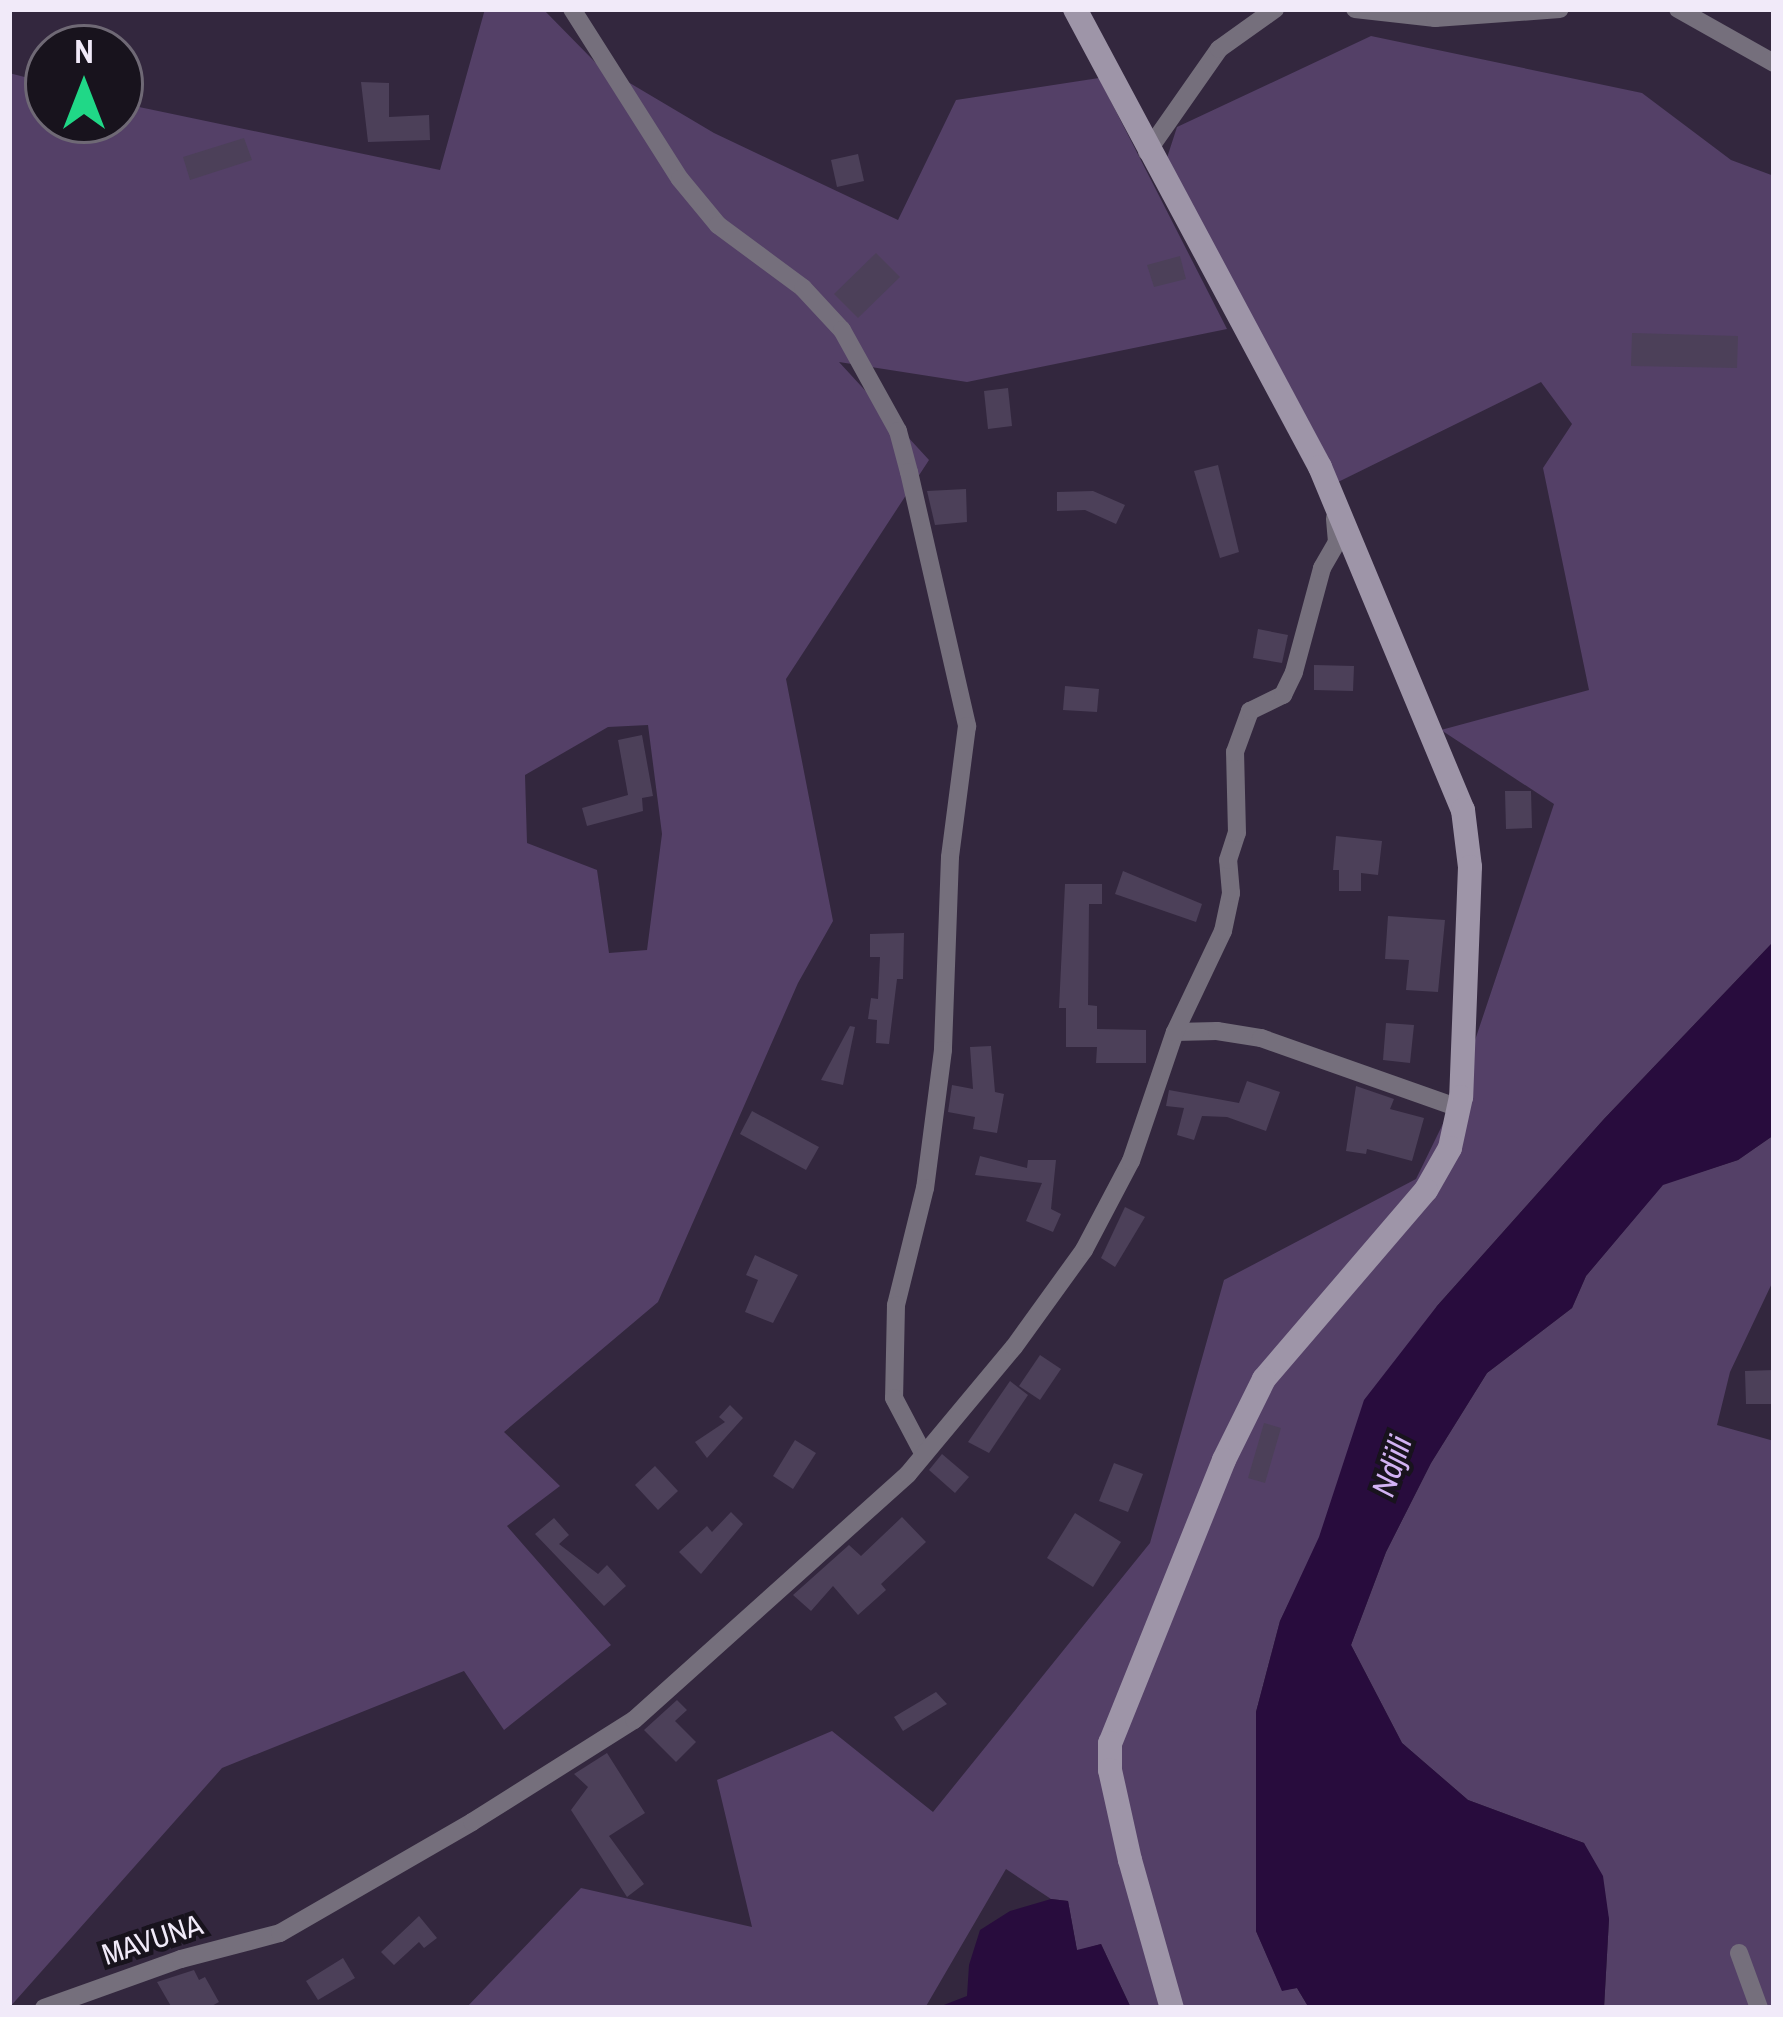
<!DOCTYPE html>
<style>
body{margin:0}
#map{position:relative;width:1783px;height:2017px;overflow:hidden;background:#33273e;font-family:"Archivo Narrow",sans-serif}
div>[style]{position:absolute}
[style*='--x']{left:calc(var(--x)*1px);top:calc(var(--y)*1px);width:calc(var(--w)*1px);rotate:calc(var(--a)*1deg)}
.green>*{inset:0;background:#544067}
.water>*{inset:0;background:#280c3d}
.building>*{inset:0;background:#4c4059}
.street>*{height:18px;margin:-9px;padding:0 9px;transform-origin:9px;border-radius:9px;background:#756f7c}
.secondary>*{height:24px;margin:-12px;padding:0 12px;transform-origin:12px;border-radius:12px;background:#9e95a8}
span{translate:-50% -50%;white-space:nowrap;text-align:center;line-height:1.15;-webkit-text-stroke:9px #18131d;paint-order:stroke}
.street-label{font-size:30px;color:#f1eaf9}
.water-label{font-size:33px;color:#d2b2f3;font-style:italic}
.frame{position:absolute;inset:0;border:12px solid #f1eaf9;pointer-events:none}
.north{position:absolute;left:24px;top:24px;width:120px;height:120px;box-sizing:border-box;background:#18131d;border:3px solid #6f6975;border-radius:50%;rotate:0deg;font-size:33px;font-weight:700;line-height:48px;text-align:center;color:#f1eaf9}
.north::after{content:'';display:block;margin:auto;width:42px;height:54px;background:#20d887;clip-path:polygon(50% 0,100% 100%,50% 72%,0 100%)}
</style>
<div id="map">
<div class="green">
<div style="clip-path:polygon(evenodd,485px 9px,543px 9px,596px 63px,714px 133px,898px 220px,956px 100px,1099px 78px,1227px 329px,967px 382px,839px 362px,929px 460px,786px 679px,833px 921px,798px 983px,658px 1302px,504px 1432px,560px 1486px,507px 1526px,611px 1645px,504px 1730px,464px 1671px,222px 1768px,9px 2008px,9px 73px,48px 83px,48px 120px,120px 120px,120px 103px,440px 170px,485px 9px,648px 725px,662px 834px,647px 950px,609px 953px,597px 870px,527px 843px,525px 775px,608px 727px,648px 725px)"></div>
<div style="clip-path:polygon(1371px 36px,1642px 93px,1731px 160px,1774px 176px,1774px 941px,1604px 1119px,1437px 1306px,1280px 1621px,1256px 1712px,1256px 1931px,1282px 1990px,1297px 1988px,1309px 2008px,1131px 2008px,1101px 1944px,1077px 1951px,1068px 1901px,1051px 1899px,1006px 1869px,925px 2008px,466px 2008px,581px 1888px,752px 1927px,717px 1780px,832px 1731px,933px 1812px,1150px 1543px,1224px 1280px,1416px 1179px,1456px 1097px,1554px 804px,1441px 730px,1589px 690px,1543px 468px,1572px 424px,1541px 382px,1334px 484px,1164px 167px,1177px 127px)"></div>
<div style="clip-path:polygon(1774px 1135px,1774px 1279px,1730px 1372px,1717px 1425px,1774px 1441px,1774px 2008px,1604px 2008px,1609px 1919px,1584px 1843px,1468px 1800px,1402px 1743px,1351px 1645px,1386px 1552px,1431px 1463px,1487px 1373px,1572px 1308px,1586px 1276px,1663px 1184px,1738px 1160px)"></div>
</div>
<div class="water">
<div style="clip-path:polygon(1774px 941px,1774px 1135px,1738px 1160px,1663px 1185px,1586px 1276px,1572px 1308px,1487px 1373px,1431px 1463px,1386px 1552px,1351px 1645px,1402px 1743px,1468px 1800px,1584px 1843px,1603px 1876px,1609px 1919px,1604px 2008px,1309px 2008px,1297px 1988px,1282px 1991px,1256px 1931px,1256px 1712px,1280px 1621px,1319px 1537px,1364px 1400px,1437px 1306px,1604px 1119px)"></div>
<div style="clip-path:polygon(1051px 1899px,1068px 1901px,1077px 1950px,1101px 1944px,1131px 2008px,936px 2008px,967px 1996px,969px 1965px,980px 1930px,1010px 1911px)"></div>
</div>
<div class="building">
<div style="clip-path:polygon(361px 82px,389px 83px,389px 117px,429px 115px,430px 140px,368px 142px)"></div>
<div style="clip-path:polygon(244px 138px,252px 160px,190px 180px,183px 157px)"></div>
<div style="clip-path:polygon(858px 154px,864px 181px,837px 187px,831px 160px)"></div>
<div style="clip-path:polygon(876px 253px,900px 277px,858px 318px,834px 294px)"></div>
<div style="clip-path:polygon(1180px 256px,1186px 279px,1154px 287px,1147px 265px)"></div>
<div style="clip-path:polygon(1632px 333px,1738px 336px,1737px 368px,1631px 366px)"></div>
<div style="clip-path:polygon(1008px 388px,1012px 426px,988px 429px,984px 391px)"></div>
<div style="clip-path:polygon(1218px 465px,1239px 552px,1220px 558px,1194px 471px)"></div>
<div style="clip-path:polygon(966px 489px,967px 522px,935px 525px,927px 491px)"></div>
<div style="clip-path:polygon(1093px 491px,1125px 505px,1116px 524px,1085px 510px,1057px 511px,1057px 492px)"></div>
<div style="clip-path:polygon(1258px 629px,1288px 635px,1282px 663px,1253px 658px)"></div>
<div style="clip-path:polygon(1314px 665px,1354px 666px,1353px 691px,1314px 690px)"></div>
<div style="clip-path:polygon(1065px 686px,1099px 689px,1097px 712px,1063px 710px)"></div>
<div style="clip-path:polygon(642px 735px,653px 796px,642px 798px,643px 811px,587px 826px,582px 808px,628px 795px,618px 740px)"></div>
<div style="clip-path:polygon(1505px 791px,1531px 791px,1532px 828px,1506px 829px)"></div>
<div style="clip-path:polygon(1336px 836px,1382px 841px,1378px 875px,1361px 873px,1361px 891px,1339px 891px,1339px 870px,1333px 870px)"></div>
<div style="clip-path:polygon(1123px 871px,1202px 904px,1196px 922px,1115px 894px)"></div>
<div style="clip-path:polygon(1065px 884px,1102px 884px,1102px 904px,1089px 904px,1088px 1005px,1097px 1006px,1097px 1029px,1146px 1030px,1146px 1063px,1096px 1063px,1097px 1047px,1066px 1047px,1066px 1008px,1059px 1008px)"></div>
<div style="clip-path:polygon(1388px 916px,1445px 920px,1438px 992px,1406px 990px,1409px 960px,1385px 959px)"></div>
<div style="clip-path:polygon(904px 933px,903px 979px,897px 979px,889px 1044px,876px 1043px,877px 1020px,868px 1019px,871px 998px,878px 999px,880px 957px,870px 957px,870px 934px)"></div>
<div style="clip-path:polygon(1386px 1023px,1414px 1025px,1410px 1063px,1383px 1060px)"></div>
<div style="clip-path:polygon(850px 1026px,855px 1027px,843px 1085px,821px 1080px)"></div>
<div style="clip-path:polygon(991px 1046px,995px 1092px,1004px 1094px,997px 1133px,973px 1129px,975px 1117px,948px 1112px,952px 1085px,973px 1089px,970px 1047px)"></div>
<div style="clip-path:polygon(1247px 1081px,1280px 1092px,1266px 1131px,1227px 1117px,1202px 1116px,1194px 1140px,1177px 1135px,1184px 1108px,1166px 1106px,1169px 1090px,1239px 1103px)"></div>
<div style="clip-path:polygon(1356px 1086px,1394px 1099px,1390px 1109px,1424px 1118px,1412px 1161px,1367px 1149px,1366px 1154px,1346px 1151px)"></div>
<div style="clip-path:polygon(752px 1111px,819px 1147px,806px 1170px,740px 1134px)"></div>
<div style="clip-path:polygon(980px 1156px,1027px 1168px,1028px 1160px,1056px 1160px,1051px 1209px,1061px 1214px,1053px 1232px,1026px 1221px,1042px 1183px,975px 1175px)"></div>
<div style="clip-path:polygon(1125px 1207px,1145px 1217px,1115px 1267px,1101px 1258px)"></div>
<div style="clip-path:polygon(755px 1255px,798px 1275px,773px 1323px,745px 1312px,758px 1280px,746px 1275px)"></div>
<div style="clip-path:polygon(1040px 1355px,1061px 1369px,1040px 1400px,1019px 1386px)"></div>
<div style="clip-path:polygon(1774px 1370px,1774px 1404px,1746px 1404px,1745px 1371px)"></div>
<div style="clip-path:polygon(1010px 1381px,1028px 1395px,989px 1453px,968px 1442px)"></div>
<div style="clip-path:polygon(730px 1405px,743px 1418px,707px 1458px,695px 1442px,725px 1422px,719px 1417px)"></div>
<div style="clip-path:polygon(1264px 1423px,1281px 1428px,1265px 1483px,1248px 1478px)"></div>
<div style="clip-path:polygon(795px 1440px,816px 1453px,793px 1489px,773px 1476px)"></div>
<div style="clip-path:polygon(942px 1454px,969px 1477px,955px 1493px,929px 1470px)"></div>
<div style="clip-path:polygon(1114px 1463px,1143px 1474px,1128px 1512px,1099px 1501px)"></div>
<div style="clip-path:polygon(655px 1466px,678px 1491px,658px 1510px,635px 1485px)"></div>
<div style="clip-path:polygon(731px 1512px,743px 1524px,701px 1574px,679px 1552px,707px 1526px,712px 1532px)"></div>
<div style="clip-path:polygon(1075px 1513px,1121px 1542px,1093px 1587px,1047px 1558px)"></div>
<div style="clip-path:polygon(902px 1517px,926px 1542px,881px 1584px,886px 1590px,858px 1615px,833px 1586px,811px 1611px,793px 1595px,849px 1545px,861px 1556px)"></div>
<div style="clip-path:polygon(554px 1518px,569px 1535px,559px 1544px,598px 1574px,607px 1565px,626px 1586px,604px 1606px,535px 1534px)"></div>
<div style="clip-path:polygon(936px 1692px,947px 1704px,903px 1731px,894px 1717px)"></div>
<div style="clip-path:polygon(677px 1700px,687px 1710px,675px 1721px,696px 1742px,676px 1762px,644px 1730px)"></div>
<div style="clip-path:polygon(607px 1753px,645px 1813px,609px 1836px,644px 1884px,627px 1897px,571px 1810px,588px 1787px,574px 1774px)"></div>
<div style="clip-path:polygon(419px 1916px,437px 1938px,424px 1948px,419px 1942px,394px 1965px,381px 1952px)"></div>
<div style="clip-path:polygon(343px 1958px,355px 1978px,318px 2000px,306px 1981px)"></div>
<div style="clip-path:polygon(194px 1970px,199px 1980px,205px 1977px,219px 2002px,208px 2008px,172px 2008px,157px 1982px)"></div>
</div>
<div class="street">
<div style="--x:572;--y:9;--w:201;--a:57.6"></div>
<div style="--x:680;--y:179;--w:60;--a:50.4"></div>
<div style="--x:718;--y:225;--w:106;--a:36.5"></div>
<div style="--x:803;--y:288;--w:57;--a:47.1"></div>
<div style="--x:842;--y:330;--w:115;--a:61"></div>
<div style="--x:898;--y:431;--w:42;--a:75"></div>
<div style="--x:909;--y:472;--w:261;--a:77.1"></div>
<div style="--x:967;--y:726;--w:132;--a:97.4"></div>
<div style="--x:950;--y:857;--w:193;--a:92.1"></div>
<div style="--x:943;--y:1050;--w:139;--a:97.4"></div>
<div style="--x:925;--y:1188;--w:121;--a:103.9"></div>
<div style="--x:896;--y:1305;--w:93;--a:91.2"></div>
<div style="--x:894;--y:1398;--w:64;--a:62.2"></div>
<div style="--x:1355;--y:9;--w:81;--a:6.4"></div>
<div style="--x:1435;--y:18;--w:125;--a:-4.1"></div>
<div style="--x:1678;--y:9;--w:110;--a:29.4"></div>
<div style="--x:1147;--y:152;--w:126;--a:-55"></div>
<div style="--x:1219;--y:49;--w:69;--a:-35.5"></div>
<div style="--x:1175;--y:1032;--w:42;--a:-1.4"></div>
<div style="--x:1217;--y:1031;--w:45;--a:9"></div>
<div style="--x:1261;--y:1038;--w:210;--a:19.5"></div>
<div style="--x:1739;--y:1953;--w:59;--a:70"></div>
<div style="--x:44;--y:2008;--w:145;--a:-19.7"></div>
<div style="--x:181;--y:1959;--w:102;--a:-14.7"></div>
<div style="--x:280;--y:1933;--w:222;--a:-30"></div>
<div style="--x:472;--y:1822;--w:191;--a:-32.2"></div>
<div style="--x:634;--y:1720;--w:368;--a:-41.9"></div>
<div style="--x:908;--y:1474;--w:165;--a:-50.2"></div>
<div style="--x:1014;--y:1347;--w:120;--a:-54.2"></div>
<div style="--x:1084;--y:1250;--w:101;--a:-62.2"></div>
<div style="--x:1131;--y:1161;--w:136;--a:-71.2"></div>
<div style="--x:1175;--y:1032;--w:112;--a:-64.6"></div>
<div style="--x:1223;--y:931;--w:39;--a:-78"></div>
<div style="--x:1231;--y:893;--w:33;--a:-95"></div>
<div style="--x:1228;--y:860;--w:28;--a:-72"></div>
<div style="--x:1237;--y:833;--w:81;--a:-91.4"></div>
<div style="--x:1235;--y:752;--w:44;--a:-69.9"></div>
<div style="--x:1250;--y:711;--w:37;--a:-26"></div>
<div style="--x:1283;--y:695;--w:25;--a:-64"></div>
<div style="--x:1294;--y:672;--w:108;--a:-74.9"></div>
<div style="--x:1322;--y:568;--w:30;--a:-60"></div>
<div style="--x:1337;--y:542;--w:24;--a:-95"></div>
</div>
<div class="secondary">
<div style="--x:1075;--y:9;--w:519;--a:61.86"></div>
<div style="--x:1320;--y:467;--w:372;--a:67.4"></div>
<div style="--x:1463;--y:810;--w:57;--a:83"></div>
<div style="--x:1470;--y:867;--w:230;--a:92.2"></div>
<div style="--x:1461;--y:1097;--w:52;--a:102.2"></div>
<div style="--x:1450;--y:1148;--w:48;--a:119.7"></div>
<div style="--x:1426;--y:1190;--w:249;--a:130.6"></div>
<div style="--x:1264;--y:1379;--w:90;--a:116.3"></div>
<div style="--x:1224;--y:1460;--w:305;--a:111.9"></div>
<div style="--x:1110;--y:1743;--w:27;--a:90"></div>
<div style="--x:1110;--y:1770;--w:92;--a:77.5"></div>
<div style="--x:1130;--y:1860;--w:154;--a:74.2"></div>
</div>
<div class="street-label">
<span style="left:152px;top:1939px;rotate:-18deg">MAVUNA</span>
</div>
<div class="water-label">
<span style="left:1392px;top:1466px;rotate:-71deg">Ndjili</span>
</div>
<div class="frame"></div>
<div class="north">N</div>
</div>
